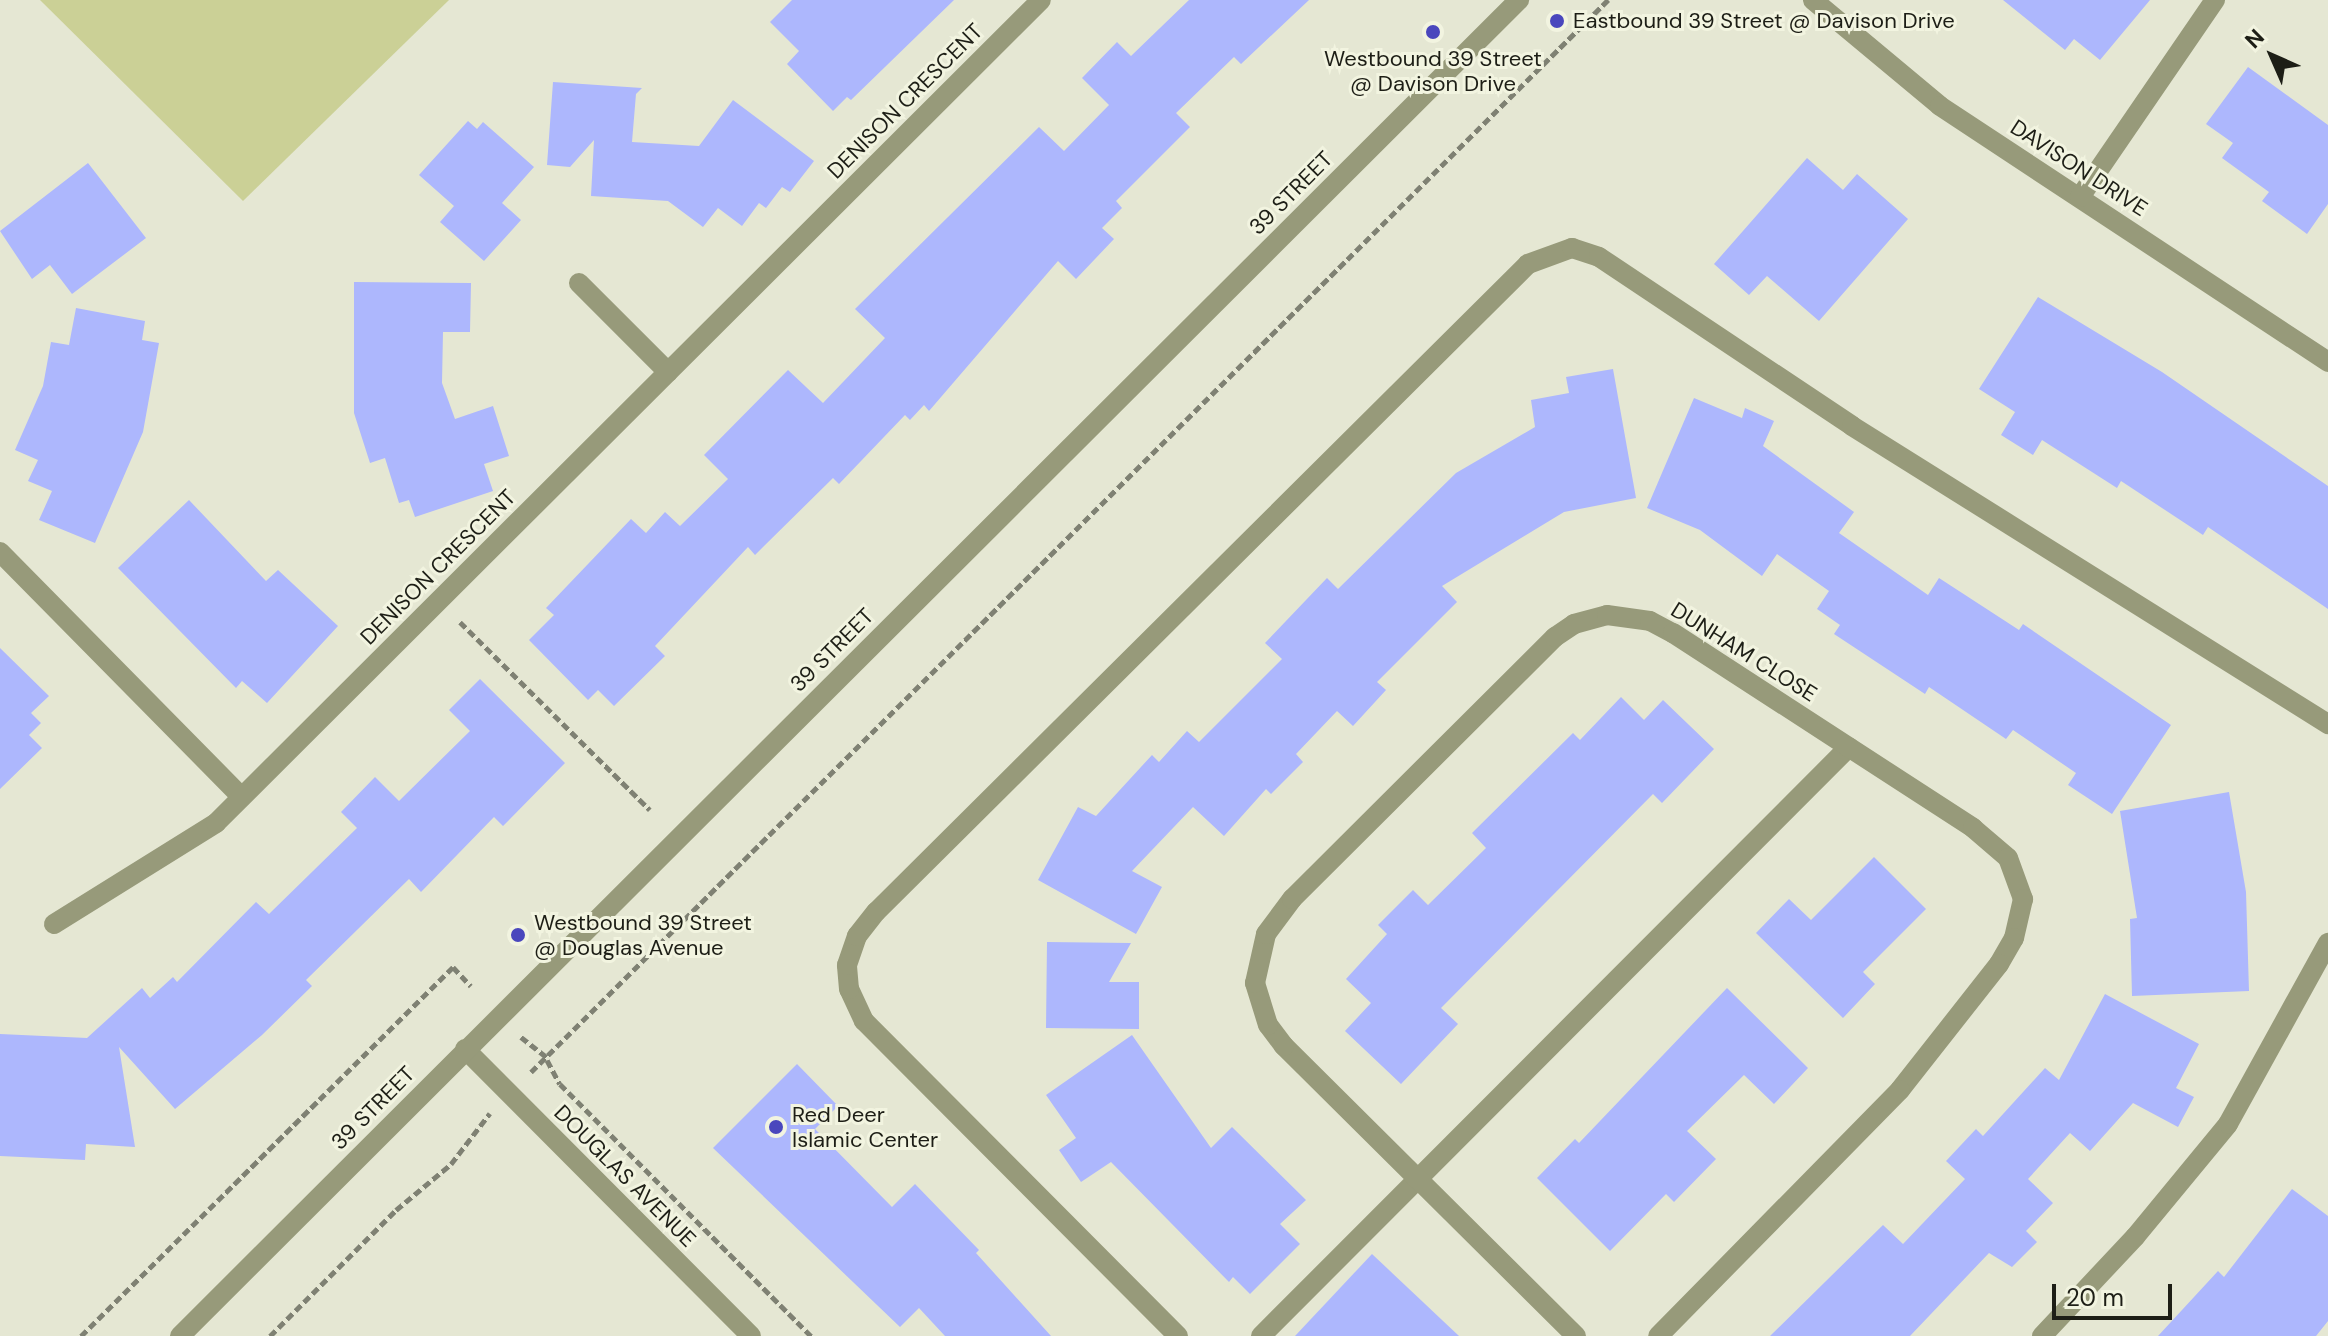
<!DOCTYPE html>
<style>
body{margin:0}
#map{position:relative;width:2328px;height:1336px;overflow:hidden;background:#e5e7d3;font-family:"DM Sans",sans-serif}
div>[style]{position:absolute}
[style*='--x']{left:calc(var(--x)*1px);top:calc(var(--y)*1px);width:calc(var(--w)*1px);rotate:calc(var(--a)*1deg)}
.green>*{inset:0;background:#cbd096}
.building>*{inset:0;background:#adb7fd}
.path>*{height:5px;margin-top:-2.5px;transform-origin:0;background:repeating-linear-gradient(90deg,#7f8173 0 8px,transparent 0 12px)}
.service>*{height:20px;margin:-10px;padding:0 10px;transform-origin:10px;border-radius:10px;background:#979a7a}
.minor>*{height:20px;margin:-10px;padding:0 10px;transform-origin:10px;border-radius:10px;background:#979a7a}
.tertiary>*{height:20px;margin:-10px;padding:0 10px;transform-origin:10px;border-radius:10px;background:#979a7a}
.dots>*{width:22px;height:22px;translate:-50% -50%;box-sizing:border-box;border:4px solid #f2f4e0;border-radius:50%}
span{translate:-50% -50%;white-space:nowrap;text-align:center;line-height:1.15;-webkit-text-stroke:6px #f2f4e0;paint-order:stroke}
.poi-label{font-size:22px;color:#1d1e16}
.left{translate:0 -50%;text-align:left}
.street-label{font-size:22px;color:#1d1e16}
.north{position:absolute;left:2232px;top:16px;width:80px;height:80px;-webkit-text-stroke:6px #f2f4e0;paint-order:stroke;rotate:315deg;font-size:22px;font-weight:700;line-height:32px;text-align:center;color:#1d1e16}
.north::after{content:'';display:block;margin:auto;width:28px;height:36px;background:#1d1e16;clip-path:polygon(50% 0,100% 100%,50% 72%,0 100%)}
.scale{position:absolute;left:2052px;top:1284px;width:120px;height:36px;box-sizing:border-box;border:4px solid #1d1e16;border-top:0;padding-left:10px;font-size:24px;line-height:28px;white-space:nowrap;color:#1d1e16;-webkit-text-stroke:6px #f2f4e0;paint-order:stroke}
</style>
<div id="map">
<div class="green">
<div style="clip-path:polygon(40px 0,449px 0,243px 201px)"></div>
</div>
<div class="building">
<div style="clip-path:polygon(792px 0,954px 0,851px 100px,847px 97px,833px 111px,787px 64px,799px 51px,770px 22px)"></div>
<div style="clip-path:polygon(1189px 0,1309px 0,1241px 64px,1234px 57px,1176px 113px,1190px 127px,1116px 201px,1122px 208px,1102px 228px,1114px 239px,1076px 279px,1058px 261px,929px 411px,924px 405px,910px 420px,905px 415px,839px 484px,833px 478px,755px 555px,748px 547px,655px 646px,665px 656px,614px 706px,598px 690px,588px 700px,529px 640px,554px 615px,546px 608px,631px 519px,646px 533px,665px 512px,680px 526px,728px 479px,704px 455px,788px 370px,823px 403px,885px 338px,855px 309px,1039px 127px,1064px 151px,1109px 105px,1082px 78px,1117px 42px,1131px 56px)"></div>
<div style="clip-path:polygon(2003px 0,2150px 0,2100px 60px,2074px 39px,2065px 50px)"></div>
<div style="clip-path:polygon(2248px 67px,2328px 125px,2328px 204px,2307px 234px,2262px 201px,2269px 192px,2222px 158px,2233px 143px,2206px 124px)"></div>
<div style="clip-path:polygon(553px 82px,642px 88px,636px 94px,632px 142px,699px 146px,733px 100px,814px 161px,790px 192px,782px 187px,766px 208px,759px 203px,742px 226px,718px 208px,703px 227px,668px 201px,591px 196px,594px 140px,570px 167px,547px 165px)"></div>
<div style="clip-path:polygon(468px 121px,477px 129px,483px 122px,534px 167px,502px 203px,521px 220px,484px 261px,440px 222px,454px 206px,419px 175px)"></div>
<div style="clip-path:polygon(1807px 158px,1843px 190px,1857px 174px,1908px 219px,1819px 321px,1767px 276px,1749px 295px,1714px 264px)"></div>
<div style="clip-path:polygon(88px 163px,146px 238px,72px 294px,50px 265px,32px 279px,0 231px)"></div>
<div style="clip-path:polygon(354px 282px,471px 283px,470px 332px,443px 332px,442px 383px,455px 419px,493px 406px,509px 456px,484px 464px,493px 491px,415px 517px,409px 500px,399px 503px,385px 458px,370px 463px,354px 413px)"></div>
<div style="clip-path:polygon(2038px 297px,2162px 372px,2328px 486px,2328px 609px,2208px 527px,2203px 535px,2121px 481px,2117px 488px,2042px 440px,2033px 455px,2001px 435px,2015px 412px,1979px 389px)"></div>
<div style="clip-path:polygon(76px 308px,145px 321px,142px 340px,159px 343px,143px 432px,95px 543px,39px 520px,52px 491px,28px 481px,38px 460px,15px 450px,43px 386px,51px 342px,69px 345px)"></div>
<div style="clip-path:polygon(1613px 369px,1636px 498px,1564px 512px,1442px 586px,1457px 602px,1377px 682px,1386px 690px,1353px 726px,1337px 711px,1296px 754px,1303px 762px,1271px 794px,1266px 789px,1224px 836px,1193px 807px,1132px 871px,1162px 887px,1136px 934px,1038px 880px,1078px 807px,1096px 816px,1152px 755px,1159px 762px,1187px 731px,1199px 742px,1282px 659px,1265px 643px,1327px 578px,1338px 589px,1456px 473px,1535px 427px,1531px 400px,1569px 393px,1566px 377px)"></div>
<div style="clip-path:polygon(1694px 398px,1742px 418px,1745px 408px,1774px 421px,1763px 446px,1854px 512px,1839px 533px,1928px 595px,1939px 578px,2019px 630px,2023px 624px,2171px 725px,2112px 814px,2068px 785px,2076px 773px,2013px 730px,2006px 739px,1929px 687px,1925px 694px,1834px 634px,1840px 625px,1817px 609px,1829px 591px,1777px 554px,1762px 576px,1700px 530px,1647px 508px)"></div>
<div style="clip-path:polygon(189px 500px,266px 581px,278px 570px,338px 626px,267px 703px,242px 681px,236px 688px,118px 568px)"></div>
<div style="clip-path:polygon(0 648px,49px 696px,31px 713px,41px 723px,29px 735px,42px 748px,0 789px)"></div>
<div style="clip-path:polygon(480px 679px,565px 763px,503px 826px,494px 817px,421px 892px,409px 879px,306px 980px,312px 986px,262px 1035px,175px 1109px,119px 1047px,135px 1147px,86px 1144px,85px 1160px,0 1156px,0 1034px,87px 1038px,142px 988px,150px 998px,173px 977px,177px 982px,256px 902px,269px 914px,357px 828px,341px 812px,375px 777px,399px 801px,470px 731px,449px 710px)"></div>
<div style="clip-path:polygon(1621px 697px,1644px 720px,1663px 700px,1714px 749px,1662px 803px,1653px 794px,1441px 1008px,1458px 1024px,1401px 1084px,1345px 1031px,1371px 1003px,1346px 979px,1387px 934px,1378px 925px,1413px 890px,1428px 905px,1486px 848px,1472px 833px,1573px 733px,1580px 740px)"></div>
<div style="clip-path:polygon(2229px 792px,2246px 892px,2249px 991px,2132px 996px,2130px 919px,2137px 918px,2120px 811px)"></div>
<div style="clip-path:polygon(1874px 857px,1926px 909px,1863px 972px,1875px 984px,1843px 1018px,1756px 933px,1789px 899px,1811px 920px)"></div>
<div style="clip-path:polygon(1047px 942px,1131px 943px,1109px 982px,1139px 982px,1139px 1029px,1046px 1028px)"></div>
<div style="clip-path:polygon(1727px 988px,1808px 1068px,1774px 1104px,1744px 1075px,1687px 1131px,1716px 1159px,1674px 1202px,1666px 1194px,1610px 1251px,1537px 1178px,1575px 1139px,1579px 1143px)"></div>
<div style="clip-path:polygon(2105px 994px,2199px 1044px,2176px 1088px,2194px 1097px,2178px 1127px,2133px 1103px,2090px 1151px,2070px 1133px,2028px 1179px,2053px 1203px,2026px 1231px,2037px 1242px,2012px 1267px,1989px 1253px,1910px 1336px,1770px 1336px,1883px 1225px,1903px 1244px,1965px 1179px,1946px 1161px,1976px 1129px,1983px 1136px,2045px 1068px,2059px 1080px)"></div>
<div style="clip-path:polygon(1132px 1035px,1211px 1148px,1232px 1127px,1306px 1200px,1280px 1224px,1300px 1244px,1250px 1294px,1233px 1277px,1229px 1282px,1111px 1162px,1081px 1182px,1059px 1150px,1076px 1138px,1046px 1095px)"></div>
<div style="clip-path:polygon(797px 1064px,838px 1106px,815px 1129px,892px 1207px,915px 1184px,979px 1250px,976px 1253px,1051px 1336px,945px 1336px,919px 1308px,900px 1327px,713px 1148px)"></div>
<div style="clip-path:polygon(2292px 1189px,2328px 1216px,2328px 1321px,2316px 1336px,2158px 1336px,2218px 1271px,2224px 1277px)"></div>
<div style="clip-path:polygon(1372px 1254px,1459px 1336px,1295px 1336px)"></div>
</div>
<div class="path">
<div style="--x:460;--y:622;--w:267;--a:44.7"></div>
<div style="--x:521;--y:1037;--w:34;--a:38"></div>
<div style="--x:547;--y:1060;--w:27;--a:62"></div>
<div style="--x:560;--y:1084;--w:356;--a:45.1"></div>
<div style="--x:531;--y:1072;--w:1520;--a:-44.87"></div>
<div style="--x:81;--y:1336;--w:524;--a:-44.77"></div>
<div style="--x:453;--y:967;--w:26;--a:47"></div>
<div style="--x:270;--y:1336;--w:178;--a:-45"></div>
<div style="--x:396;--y:1210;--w:72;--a:-39.9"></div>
<div style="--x:451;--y:1164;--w:64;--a:-52.6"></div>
</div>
<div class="service">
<div style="--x:1178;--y:1336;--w:445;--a:-134.9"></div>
<div style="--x:864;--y:1021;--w:35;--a:-115"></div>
<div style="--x:849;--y:989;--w:24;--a:-95"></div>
<div style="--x:847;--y:965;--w:31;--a:-71"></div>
<div style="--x:857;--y:936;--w:31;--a:-52"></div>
<div style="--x:876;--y:912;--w:919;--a:-44.82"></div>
<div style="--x:1528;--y:264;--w:47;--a:-20"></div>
<div style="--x:1572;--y:248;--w:28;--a:18"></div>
<div style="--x:1599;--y:257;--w:304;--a:33.7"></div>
<div style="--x:1852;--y:426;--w:562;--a:32.05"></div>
<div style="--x:1261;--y:1336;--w:832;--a:-45.05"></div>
<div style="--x:2042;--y:1336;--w:136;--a:-46.8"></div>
<div style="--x:2135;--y:1237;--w:146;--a:-50.5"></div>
<div style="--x:2228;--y:1124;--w:207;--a:-61.1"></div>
</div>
<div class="minor">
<div style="--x:1813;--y:0;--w:165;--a:39.8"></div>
<div style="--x:1940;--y:106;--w:465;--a:33.4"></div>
<div style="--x:2080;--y:197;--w:239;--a:-55.6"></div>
<div style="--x:579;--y:283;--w:126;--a:45"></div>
<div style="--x:0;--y:552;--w:344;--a:45.4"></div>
<div style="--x:54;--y:924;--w:191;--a:-31.9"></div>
<div style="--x:216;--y:823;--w:1165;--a:-44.93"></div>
<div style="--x:1576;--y:1336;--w:412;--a:-135.2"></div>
<div style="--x:1284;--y:1046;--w:26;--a:-127"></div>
<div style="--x:1268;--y:1025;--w:44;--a:-107.2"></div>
<div style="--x:1255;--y:983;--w:50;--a:-77.3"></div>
<div style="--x:1266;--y:934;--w:44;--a:-53.4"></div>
<div style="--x:1292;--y:899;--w:371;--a:-44.9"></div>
<div style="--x:1555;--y:637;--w:23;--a:-34"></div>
<div style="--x:1574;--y:624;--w:34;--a:-15"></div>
<div style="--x:1607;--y:615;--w:43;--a:7.9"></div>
<div style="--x:1650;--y:621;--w:26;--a:28"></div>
<div style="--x:1673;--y:633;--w:358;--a:33"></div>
<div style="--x:1973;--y:828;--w:46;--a:40.6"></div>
<div style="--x:2008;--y:858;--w:44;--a:69.9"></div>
<div style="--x:2023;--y:899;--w:40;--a:103"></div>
<div style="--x:2014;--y:938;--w:30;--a:120"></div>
<div style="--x:1999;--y:964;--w:160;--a:128.2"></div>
<div style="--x:1900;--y:1090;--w:345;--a:134.5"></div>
</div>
<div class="tertiary">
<div style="--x:465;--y:1049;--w:405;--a:45.1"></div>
<div style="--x:180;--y:1336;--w:1892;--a:-44.94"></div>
</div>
<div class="dots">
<div style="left:1557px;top:21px;background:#4a47bd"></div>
<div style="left:1433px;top:32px;background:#4a47bd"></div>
<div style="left:518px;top:935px;background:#4a47bd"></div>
<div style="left:776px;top:1127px;background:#4a47bd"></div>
</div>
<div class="poi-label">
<span class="left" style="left:1573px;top:21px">Eastbound 39 Street @ Davison Drive</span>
<span style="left:1433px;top:71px">Westbound 39 Street<br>@ Davison Drive</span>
<span class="left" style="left:534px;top:935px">Westbound 39 Street<br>@ Douglas Avenue</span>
<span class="left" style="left:792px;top:1127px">Red Deer<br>Islamic Center</span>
</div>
<div class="street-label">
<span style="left:905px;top:101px;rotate:-45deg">DENISON CRESCENT</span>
<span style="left:2079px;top:168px;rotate:33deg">DAVISON DRIVE</span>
<span style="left:1291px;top:193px;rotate:-45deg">39 STREET</span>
<span style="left:438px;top:567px;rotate:-45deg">DENISON CRESCENT</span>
<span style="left:832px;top:650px;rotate:-45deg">39 STREET</span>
<span style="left:1744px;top:652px;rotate:32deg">DUNHAM CLOSE</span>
<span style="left:373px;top:1108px;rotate:-45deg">39 STREET</span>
<span style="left:625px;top:1176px;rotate:45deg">DOUGLAS AVENUE</span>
</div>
<div class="north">N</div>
<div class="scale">20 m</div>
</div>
